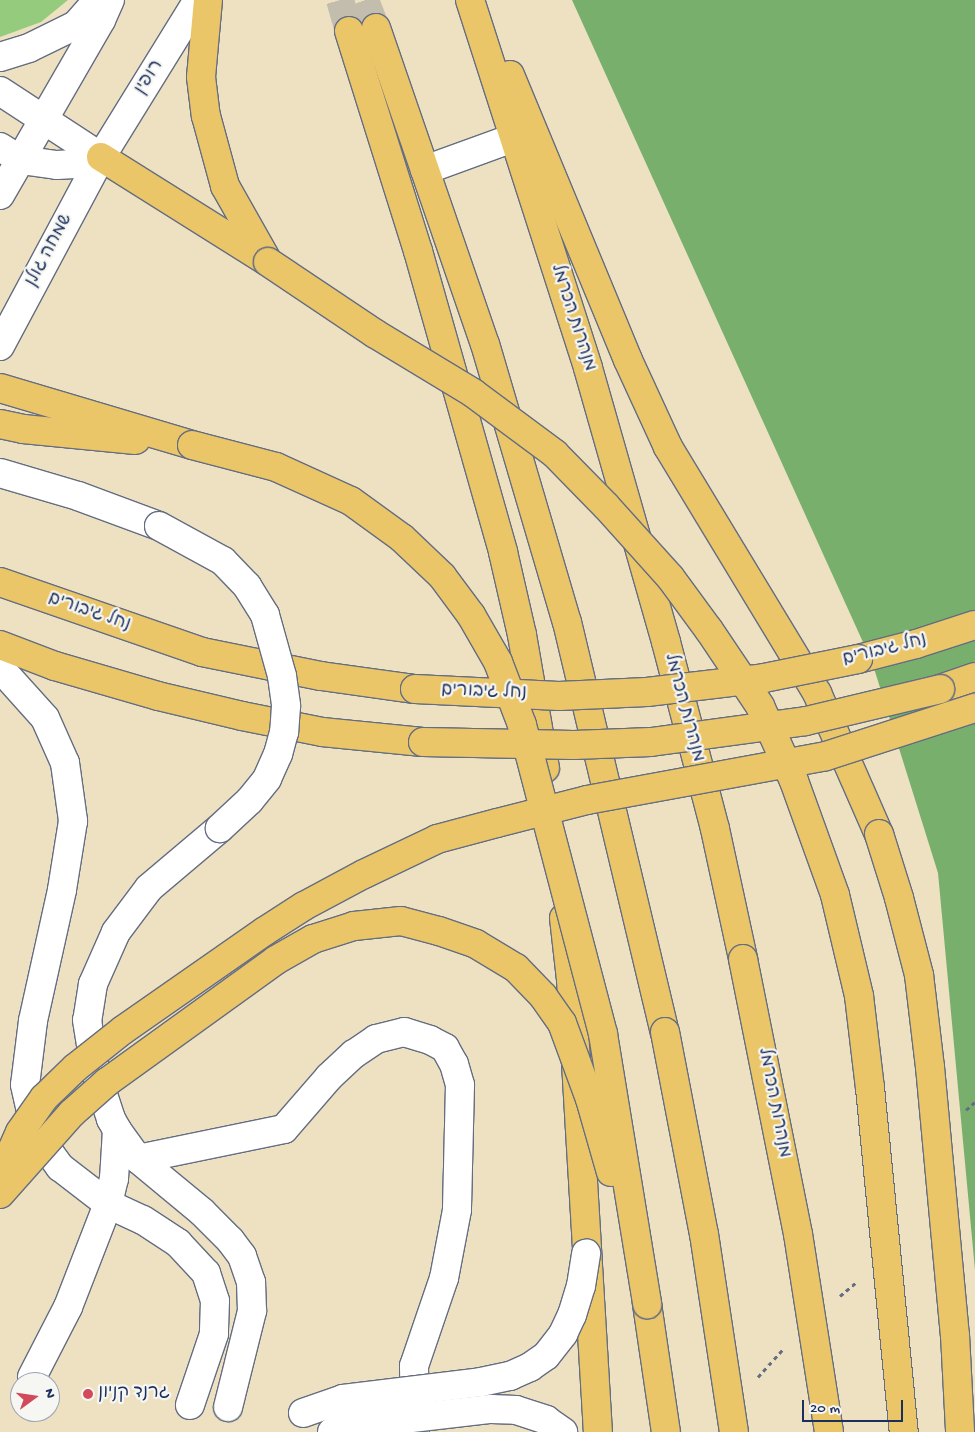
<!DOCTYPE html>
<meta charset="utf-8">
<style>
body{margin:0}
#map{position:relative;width:975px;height:1432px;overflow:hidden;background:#ede1c2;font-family:"Gochi Hand","Playpen Sans Hebrew",sans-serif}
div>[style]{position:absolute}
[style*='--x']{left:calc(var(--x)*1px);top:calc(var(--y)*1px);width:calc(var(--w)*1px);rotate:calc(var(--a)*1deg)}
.green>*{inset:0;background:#95cb7c}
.forest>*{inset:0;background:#78af6c}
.highway-tunnel>*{height:28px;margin-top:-14px;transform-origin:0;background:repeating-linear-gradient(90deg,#c3bdae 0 28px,transparent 0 42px)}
.path>*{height:3px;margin-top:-1.5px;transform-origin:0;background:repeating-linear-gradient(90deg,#646d81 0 4px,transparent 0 8px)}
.roads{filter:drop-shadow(1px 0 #646d81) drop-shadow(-1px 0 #646d81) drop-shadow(0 1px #646d81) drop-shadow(0 -1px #646d81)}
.minor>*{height:28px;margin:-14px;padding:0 14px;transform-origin:14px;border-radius:14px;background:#fff}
.major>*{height:28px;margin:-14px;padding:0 14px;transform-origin:14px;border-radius:14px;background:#ebc669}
.highway>*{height:28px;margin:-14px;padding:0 14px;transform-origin:14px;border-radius:14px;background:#ebc669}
.bridges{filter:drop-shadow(1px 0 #646d81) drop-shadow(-1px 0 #646d81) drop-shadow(0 1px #646d81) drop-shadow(0 -1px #646d81)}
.minor-bridge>*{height:28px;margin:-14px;padding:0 14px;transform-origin:14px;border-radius:14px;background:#fff}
.major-bridge>*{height:28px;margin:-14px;padding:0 14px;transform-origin:14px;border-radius:14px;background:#ebc669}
.highway-bridge>*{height:28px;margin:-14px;padding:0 14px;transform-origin:14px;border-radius:14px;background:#ebc669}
.dots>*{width:14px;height:14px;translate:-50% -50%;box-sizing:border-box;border:2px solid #f6f6f2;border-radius:50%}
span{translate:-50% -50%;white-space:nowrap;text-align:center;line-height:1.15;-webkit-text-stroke:4.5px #f6f6f2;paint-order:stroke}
.street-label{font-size:18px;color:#1b2f5e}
.poi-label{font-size:18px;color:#1b2f5e}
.left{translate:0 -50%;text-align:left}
.north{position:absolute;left:10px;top:1372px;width:50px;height:50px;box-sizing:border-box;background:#f6f6f2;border:1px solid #9ea6b7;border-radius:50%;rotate:76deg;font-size:14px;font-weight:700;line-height:20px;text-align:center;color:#1b2f5e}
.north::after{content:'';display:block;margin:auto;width:18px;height:22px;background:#d1495b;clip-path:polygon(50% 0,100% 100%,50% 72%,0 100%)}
.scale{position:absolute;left:802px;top:1400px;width:101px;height:22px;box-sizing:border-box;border:2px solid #1b2f5e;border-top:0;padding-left:6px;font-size:15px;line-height:18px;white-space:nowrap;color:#1b2f5e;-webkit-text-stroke:4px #f6f6f2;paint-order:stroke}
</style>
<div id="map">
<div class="green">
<div style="clip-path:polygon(0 0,68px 0,41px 22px,0 37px)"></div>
</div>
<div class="forest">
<div style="clip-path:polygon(572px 0,975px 0,975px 1270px,938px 873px,872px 662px)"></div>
</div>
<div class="highway-tunnel">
<div style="--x:340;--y:0;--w:32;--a:74"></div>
<div style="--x:365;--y:0;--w:30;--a:69"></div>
</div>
<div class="path">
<div style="--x:966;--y:1110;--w:12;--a:-42"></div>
<div style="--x:840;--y:1296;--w:23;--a:-40"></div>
<div style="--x:758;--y:1377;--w:39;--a:-48"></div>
</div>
<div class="roads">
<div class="minor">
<div style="--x:0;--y:57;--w:30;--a:-17"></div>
<div style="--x:29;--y:48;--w:52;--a:-26.1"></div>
<div style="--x:76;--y:25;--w:33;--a:-49"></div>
<div style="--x:0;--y:91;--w:121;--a:33.2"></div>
<div style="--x:0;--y:147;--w:25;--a:32"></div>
<div style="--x:21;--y:160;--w:36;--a:8"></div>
<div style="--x:57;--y:165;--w:18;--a:-3"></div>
<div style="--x:75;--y:164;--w:27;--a:-15"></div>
<div style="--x:425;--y:170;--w:94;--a:-20"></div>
<div style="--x:0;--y:195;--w:202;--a:-60"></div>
<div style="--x:101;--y:20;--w:22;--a:-66"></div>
<div style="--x:0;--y:346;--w:214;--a:-61.9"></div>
<div style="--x:101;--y:157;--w:185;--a:-58.3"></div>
<div style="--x:0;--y:473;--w:81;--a:16.4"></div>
<div style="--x:78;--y:496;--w:86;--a:20.3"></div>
<div style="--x:0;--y:668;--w:67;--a:48"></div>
<div style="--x:45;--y:718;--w:49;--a:66"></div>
<div style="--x:65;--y:763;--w:59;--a:82.1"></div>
<div style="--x:73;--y:821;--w:70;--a:99.1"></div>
<div style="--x:62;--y:890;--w:134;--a:102.5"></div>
<div style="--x:33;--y:1021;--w:64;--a:97.1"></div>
<div style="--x:25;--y:1085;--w:50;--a:77.3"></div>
<div style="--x:36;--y:1134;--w:41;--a:54"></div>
<div style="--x:60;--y:1167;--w:61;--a:37.6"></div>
<div style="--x:108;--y:1204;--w:38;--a:25"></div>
<div style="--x:143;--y:1220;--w:42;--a:33.3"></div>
<div style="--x:178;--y:1243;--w:41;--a:47"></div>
<div style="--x:206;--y:1273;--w:29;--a:72"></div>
<div style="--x:215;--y:1301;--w:33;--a:92"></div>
<div style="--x:214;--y:1334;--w:75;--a:108.7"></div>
<div style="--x:220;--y:828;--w:93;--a:139.8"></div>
<div style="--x:149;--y:888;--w:55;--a:126.9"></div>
<div style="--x:116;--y:932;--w:57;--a:113.9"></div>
<div style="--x:93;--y:984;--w:36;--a:99"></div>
<div style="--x:87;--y:1020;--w:51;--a:80.9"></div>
<div style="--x:95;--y:1070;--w:52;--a:71.9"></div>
<div style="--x:111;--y:1119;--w:13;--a:61"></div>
<div style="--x:117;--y:1130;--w:36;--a:54"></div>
<div style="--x:138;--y:1159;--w:83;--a:39.6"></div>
<div style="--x:202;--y:1212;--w:40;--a:45"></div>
<div style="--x:230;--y:1240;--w:20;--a:53"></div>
<div style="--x:242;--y:1256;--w:28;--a:71"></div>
<div style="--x:251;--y:1282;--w:29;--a:88"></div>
<div style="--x:252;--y:1311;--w:99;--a:104"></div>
<div style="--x:138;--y:1159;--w:149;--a:-11.6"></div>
<div style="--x:284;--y:1129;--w:69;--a:-49.1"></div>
<div style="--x:329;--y:1077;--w:34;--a:-43"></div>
<div style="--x:354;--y:1054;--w:27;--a:-34"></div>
<div style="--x:376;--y:1039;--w:29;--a:-14"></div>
<div style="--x:404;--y:1032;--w:27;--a:17"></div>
<div style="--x:430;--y:1040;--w:17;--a:28"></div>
<div style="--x:445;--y:1048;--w:18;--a:61"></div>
<div style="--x:454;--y:1064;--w:22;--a:74"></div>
<div style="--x:460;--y:1085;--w:125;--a:91.4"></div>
<div style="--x:457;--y:1210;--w:69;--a:100.8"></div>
<div style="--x:444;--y:1278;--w:93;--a:108.8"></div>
<div style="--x:414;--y:1366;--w:66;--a:89.1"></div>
<div style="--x:32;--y:1377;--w:79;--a:-62.8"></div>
<div style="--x:68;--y:1307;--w:110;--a:-68.8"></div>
<div style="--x:108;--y:1204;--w:26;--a:-77"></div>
<div style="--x:114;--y:1179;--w:49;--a:-86.5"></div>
</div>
<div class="major">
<div style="--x:0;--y:582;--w:214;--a:19.1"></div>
<div style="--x:202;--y:652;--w:121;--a:11.4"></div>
<div style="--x:321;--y:676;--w:95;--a:7.9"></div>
<div style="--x:0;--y:645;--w:59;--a:20.9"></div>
<div style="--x:55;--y:666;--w:107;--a:16.2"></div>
<div style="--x:158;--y:696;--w:86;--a:13.4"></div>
<div style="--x:242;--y:716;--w:82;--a:11.3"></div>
<div style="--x:322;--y:732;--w:101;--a:5.7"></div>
<div style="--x:858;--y:659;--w:60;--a:-14.5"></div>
<div style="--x:916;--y:644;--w:62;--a:-17.9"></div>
<div style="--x:940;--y:689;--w:37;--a:-19"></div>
</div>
<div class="highway">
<div style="--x:208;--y:0;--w:77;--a:95.2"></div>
<div style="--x:201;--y:77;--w:39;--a:83"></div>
<div style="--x:206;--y:116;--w:73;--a:74.8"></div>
<div style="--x:225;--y:186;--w:87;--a:60.5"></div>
<div style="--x:470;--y:0;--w:386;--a:72.2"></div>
<div style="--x:588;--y:368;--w:285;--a:74.1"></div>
<div style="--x:666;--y:642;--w:193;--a:75.3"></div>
<div style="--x:715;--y:829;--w:133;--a:77.8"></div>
<div style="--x:376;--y:28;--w:334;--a:71"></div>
<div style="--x:485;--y:344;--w:290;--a:73.6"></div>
<div style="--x:567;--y:622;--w:422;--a:76.6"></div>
<div style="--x:349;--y:31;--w:231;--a:72.6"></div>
<div style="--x:418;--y:251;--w:313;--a:74.2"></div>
<div style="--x:503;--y:552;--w:85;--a:77.1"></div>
<div style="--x:522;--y:635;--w:135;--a:80.2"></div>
<div style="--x:510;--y:75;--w:308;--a:67.5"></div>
<div style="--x:628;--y:360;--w:96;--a:65.3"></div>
<div style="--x:668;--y:447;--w:288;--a:58.8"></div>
<div style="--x:817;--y:693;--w:154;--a:66.3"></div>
<div style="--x:101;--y:157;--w:194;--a:32.1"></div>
<div style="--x:0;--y:388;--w:200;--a:16.5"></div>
<div style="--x:0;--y:424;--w:24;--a:12"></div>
<div style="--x:23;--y:429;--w:113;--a:5.6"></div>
<div style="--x:564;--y:918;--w:61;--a:83.5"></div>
<div style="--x:571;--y:979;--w:454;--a:86.6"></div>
<div style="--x:647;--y:1304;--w:129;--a:81.6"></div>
</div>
</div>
<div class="bridges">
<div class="minor-bridge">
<div style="--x:159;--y:526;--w:73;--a:28.7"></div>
<div style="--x:223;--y:561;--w:35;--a:46"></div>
<div style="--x:247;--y:586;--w:34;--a:58"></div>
<div style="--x:265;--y:615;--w:63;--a:74.4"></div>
<div style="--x:282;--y:676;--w:30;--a:82"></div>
<div style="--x:286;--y:706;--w:26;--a:94"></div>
<div style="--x:284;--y:732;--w:23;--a:105"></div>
<div style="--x:278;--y:754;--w:27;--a:114"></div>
<div style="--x:267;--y:779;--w:28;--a:129"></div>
<div style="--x:249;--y:801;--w:40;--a:137"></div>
<div style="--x:303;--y:1413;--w:42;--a:-19.3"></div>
<div style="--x:343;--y:1399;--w:139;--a:-7"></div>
<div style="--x:481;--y:1382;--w:30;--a:-12"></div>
<div style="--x:510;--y:1376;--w:22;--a:-24"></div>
<div style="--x:530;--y:1367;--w:19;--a:-35"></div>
<div style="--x:546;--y:1356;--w:28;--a:-52"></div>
<div style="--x:563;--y:1334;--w:21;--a:-65"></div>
<div style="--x:572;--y:1315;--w:30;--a:-73"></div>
<div style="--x:581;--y:1286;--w:33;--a:-81"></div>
<div style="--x:332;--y:1432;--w:13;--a:-29"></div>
<div style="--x:343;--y:1426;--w:149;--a:-6.6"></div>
<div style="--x:491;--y:1409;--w:25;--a:2"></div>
<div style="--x:516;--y:1410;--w:32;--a:18"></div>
<div style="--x:546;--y:1420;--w:21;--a:35"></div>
</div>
<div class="major-bridge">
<div style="--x:415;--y:689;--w:144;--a:2.8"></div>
<div style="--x:559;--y:696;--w:88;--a:-2.6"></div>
<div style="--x:647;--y:692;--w:118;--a:-6.8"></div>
<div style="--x:764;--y:678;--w:96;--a:-11.4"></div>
<div style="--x:423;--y:742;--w:151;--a:1.1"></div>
<div style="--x:574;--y:745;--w:77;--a:-2.2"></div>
<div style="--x:651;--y:742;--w:156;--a:-7.7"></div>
<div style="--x:806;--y:721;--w:138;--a:-13.4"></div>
<div style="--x:0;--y:1177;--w:49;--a:-66"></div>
<div style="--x:20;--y:1132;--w:42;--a:-54.8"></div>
<div style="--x:44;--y:1098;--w:43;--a:-44.1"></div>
<div style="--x:75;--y:1068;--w:61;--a:-38.4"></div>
<div style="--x:123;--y:1030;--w:173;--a:-34.9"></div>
<div style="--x:265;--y:931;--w:46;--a:-32.7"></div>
<div style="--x:304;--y:906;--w:68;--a:-28.1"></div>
<div style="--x:364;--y:874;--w:81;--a:-25.6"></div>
<div style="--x:437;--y:839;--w:62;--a:-14.9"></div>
<div style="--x:497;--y:823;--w:93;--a:-14.3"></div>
<div style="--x:587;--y:800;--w:243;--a:-10.4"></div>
<div style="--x:826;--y:756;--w:157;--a:-17.9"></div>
</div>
<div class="highway-bridge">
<div style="--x:268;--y:262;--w:128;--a:33.8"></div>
<div style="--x:374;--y:333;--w:116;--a:31.2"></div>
<div style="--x:473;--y:393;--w:102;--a:36.6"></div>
<div style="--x:555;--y:454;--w:73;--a:45.6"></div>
<div style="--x:606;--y:506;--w:96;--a:48"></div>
<div style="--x:670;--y:577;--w:66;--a:53.7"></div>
<div style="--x:709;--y:630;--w:92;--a:56.1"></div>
<div style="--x:760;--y:706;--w:82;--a:65.6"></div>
<div style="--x:794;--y:781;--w:121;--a:70.2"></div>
<div style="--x:835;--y:895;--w:104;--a:76.6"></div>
<div style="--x:859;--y:996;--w:93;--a:83.2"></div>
<div style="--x:870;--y:1088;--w:346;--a:84.4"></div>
<div style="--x:192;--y:445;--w:87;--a:14.7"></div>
<div style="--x:276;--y:467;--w:82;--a:24.4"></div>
<div style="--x:351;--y:501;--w:63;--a:36"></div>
<div style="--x:402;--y:538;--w:55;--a:43.5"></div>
<div style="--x:442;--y:576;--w:49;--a:53.4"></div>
<div style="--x:471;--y:615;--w:54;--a:60.1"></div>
<div style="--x:498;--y:662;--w:67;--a:69.1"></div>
<div style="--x:522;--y:725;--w:319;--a:75.3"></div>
<div style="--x:603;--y:1034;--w:274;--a:80.7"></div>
<div style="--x:879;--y:834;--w:67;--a:72.6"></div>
<div style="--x:899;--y:898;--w:80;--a:75.4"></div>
<div style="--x:919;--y:975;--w:93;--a:83.2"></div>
<div style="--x:930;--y:1067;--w:269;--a:84.7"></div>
<div style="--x:955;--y:1335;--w:97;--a:87"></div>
<div style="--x:743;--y:959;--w:280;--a:78.7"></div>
<div style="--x:798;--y:1234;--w:200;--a:81.1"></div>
<div style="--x:665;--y:1032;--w:206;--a:79.1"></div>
<div style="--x:704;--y:1234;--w:200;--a:81.4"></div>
<div style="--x:0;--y:1194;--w:108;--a:-48.4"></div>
<div style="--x:72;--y:1113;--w:47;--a:-41.5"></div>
<div style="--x:107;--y:1082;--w:208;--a:-35.8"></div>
<div style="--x:276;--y:960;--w:43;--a:-29.6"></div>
<div style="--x:313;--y:939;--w:43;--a:-17.6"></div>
<div style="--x:354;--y:926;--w:47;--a:-6.1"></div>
<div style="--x:401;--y:921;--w:39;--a:15"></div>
<div style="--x:439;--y:931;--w:39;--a:19"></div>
<div style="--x:476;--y:944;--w:47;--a:31"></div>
<div style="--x:516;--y:968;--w:39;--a:46"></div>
<div style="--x:543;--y:996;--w:33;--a:55"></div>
<div style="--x:562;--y:1023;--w:81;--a:69.8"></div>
<div style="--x:590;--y:1099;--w:76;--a:74"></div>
</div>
</div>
<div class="dots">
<div style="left:88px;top:1394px;background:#d1495b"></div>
</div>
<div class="street-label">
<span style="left:150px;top:78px;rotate:-58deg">רופין</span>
<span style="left:50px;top:251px;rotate:-62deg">שמחה גולן</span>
<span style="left:572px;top:318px;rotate:72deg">מנהרות הכרמל</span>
<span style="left:89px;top:613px;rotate:19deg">נחל גיבורים</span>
<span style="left:885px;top:651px;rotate:-14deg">נחל גיבורים</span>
<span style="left:484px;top:693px;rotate:2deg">נחל גיבורים</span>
<span style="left:683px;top:708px;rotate:75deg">מנהרות הכרמל</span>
<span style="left:773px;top:1103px;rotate:79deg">מנהרות הכרמל</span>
</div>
<div class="poi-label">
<span class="left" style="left:98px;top:1394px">גרנד קניון</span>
</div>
<div class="north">N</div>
<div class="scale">20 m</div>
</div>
